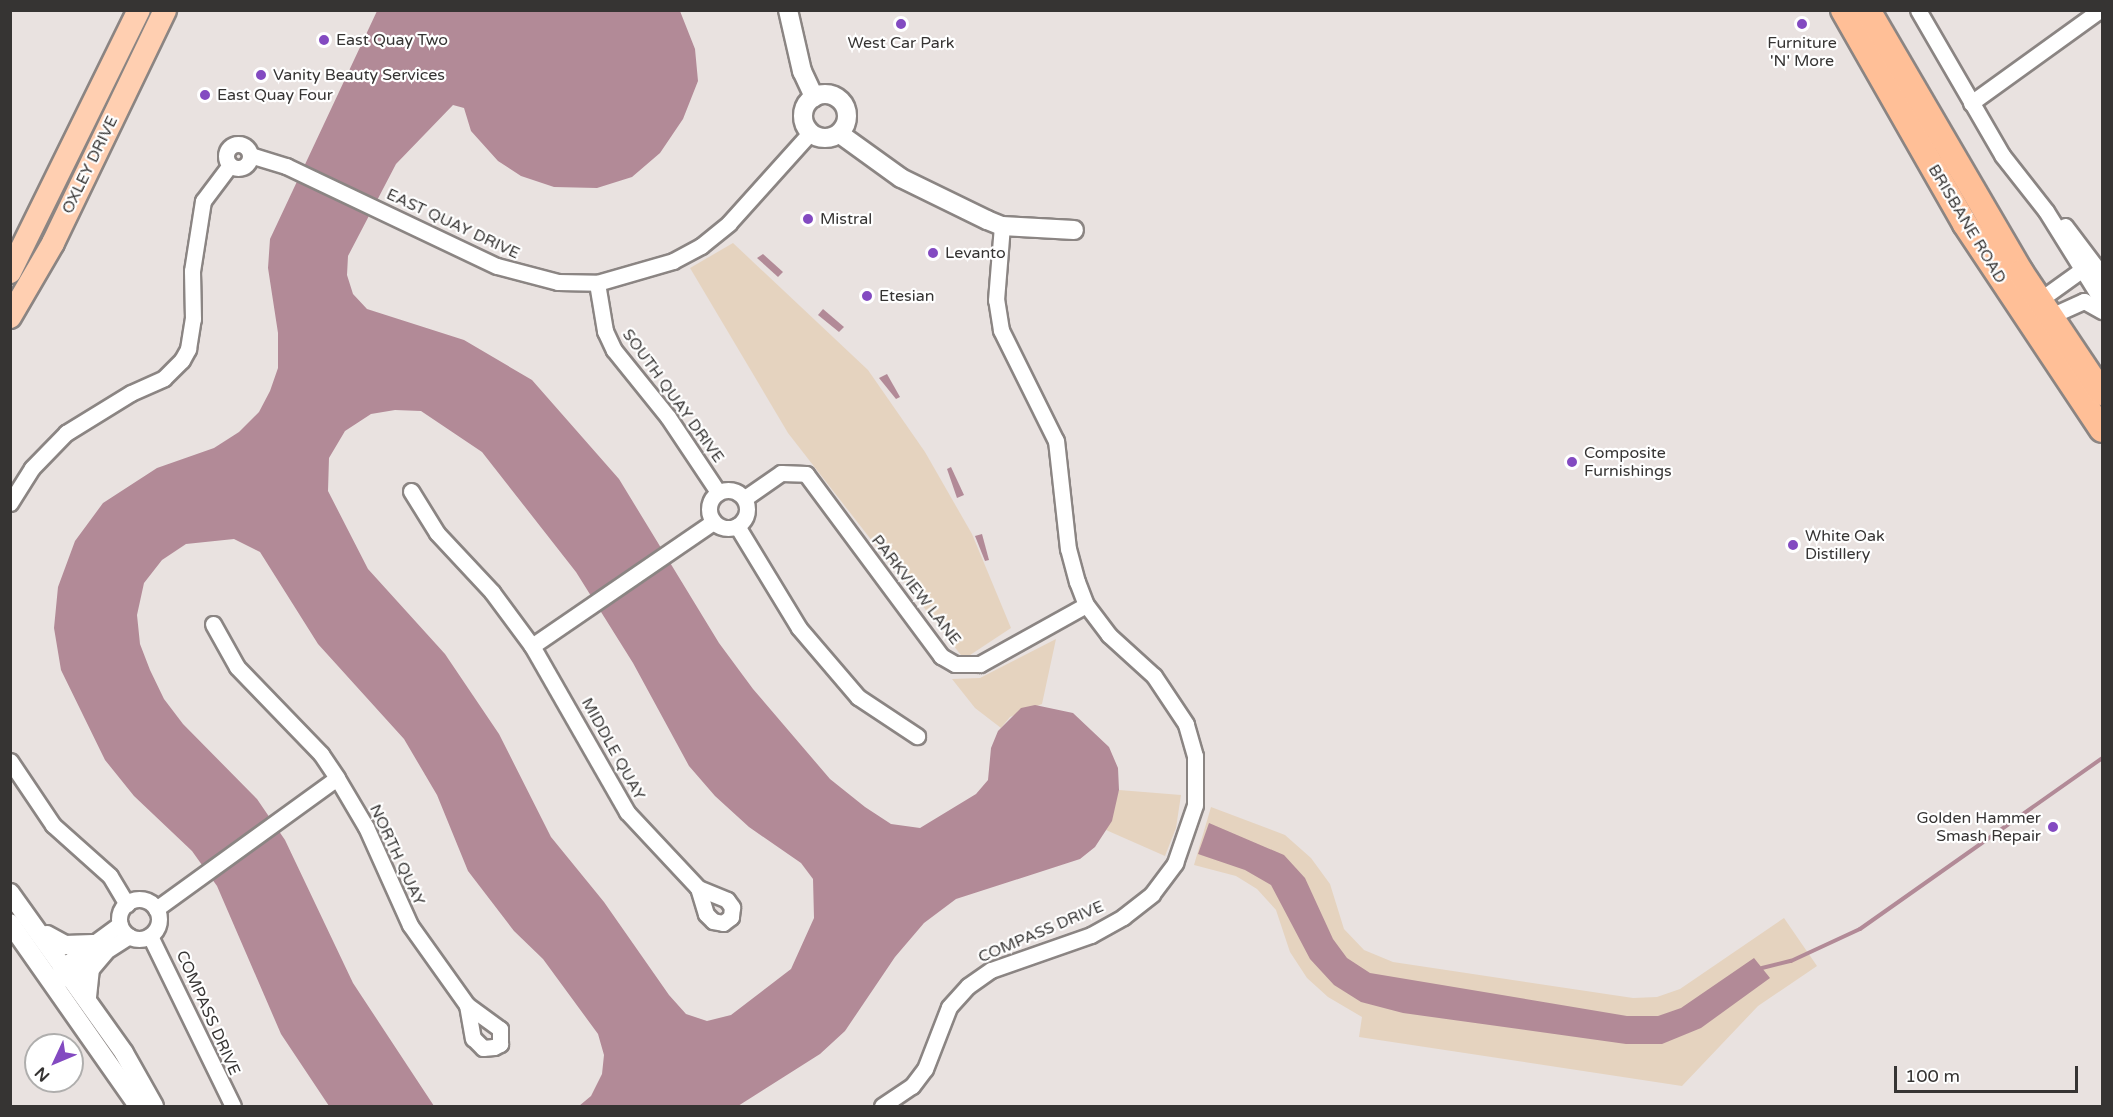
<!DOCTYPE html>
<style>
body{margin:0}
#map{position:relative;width:2113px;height:1117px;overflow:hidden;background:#e9e2e0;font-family:"Varela Round",sans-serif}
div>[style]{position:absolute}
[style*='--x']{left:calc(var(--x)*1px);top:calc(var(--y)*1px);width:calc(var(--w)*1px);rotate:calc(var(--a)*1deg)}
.green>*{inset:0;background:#e5d3bf}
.water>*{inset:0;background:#b28a97}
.stream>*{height:4px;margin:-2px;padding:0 2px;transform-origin:2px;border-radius:2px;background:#b28a97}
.roads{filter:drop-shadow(2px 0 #8b8583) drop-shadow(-2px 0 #8b8583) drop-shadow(0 2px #8b8583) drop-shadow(0 -2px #8b8583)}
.minor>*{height:15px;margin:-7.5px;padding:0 7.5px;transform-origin:7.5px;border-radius:7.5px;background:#fff}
.minor>.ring{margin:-7.5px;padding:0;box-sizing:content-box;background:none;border:15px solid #fff;border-radius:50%}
.tertiary>*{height:18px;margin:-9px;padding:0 9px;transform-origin:9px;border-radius:9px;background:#fff}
.tertiary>.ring{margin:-9px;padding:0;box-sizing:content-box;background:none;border:18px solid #fff;border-radius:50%}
.primary>*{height:22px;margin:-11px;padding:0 11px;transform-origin:11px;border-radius:11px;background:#ffcfb1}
.trunk>*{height:24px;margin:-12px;padding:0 12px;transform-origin:12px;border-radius:12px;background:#ffbf97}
.dots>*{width:16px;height:16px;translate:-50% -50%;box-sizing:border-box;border:3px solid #fff;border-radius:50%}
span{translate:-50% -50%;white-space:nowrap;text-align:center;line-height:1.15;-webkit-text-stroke:4.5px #fff;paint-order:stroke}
.poi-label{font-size:16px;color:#363433}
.left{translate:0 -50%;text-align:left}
.right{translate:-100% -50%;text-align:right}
.street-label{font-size:16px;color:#363433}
.frame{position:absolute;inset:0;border:12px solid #363433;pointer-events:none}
.north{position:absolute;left:24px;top:1033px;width:60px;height:60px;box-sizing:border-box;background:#fff;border:2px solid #afaead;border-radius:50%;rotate:226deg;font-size:16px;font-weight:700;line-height:24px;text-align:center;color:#363433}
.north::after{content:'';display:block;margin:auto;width:21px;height:27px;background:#834ac1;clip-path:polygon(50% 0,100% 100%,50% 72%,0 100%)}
.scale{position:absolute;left:1894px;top:1066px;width:184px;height:27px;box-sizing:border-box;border:3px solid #363433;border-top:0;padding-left:8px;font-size:18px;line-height:21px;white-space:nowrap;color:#363433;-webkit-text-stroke:4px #fff;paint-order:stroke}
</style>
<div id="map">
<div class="green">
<div style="clip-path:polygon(733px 243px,868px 370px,925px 452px,972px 534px,1011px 628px,964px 659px,788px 433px,690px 268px)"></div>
<div style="clip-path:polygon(1056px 639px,1042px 704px,1010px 717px,1001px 728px,975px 708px,952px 679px,980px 678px)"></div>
<div style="clip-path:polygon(1119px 790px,1181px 795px,1176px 828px,1165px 856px,1106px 830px)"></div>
<div style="clip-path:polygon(1211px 807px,1285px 835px,1311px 858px,1330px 884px,1344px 929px,1364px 950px,1393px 962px,1633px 998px,1657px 997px,1680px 989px,1784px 918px,1817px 966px,1758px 1006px,1682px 1086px,1359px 1037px,1362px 1017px,1328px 997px,1307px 978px,1290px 952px,1276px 910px,1257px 889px,1236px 876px,1194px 865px)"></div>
</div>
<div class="water">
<div style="clip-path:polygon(evenodd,377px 11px,680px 11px,695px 49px,698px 81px,683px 119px,660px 153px,632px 177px,597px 188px,554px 187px,521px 176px,498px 161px,471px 131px,464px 108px,453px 105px,396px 164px,348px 256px,347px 275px,353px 294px,367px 309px,464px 340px,532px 380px,619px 479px,719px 643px,753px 689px,830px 779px,865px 807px,891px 824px,920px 828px,976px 794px,988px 780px,991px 748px,998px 731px,1021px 708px,1035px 705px,1073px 713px,1109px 747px,1118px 768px,1119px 790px,1112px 821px,1095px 847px,1080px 859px,956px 899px,924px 923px,895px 957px,845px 1031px,820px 1054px,738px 1106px,579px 1106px,591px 1096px,602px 1074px,604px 1055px,598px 1034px,543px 959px,514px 931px,468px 871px,437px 795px,404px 739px,318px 644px,260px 552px,234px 539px,186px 544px,162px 560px,144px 583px,137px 615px,140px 644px,150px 670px,164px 699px,183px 724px,257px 799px,285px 840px,353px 983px,434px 1106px,329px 1106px,281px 1034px,217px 886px,192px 851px,134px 796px,105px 760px,61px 670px,54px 628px,58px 587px,75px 541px,103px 503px,157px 468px,214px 448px,239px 432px,259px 412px,270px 391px,278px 368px,278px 333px,268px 268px,270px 239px,377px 11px,395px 410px,421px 411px,482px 452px,576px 572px,633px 663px,689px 766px,715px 796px,749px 827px,801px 863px,813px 879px,814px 918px,791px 969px,731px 1015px,707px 1021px,686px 1014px,669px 995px,604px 902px,551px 837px,499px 734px,445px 654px,368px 569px,328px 491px,329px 458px,345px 431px,371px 414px,395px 410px)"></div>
<div style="clip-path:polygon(763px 254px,783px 272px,778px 277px,757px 258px)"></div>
<div style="clip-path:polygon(823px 309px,844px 327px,839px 332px,818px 315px)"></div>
<div style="clip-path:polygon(887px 374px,900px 397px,896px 399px,879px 378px)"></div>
<div style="clip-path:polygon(951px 467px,964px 495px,957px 498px,947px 469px)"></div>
<div style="clip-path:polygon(982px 534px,989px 560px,985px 561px,975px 536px)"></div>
<div style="clip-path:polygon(1209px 823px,1284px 855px,1305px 878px,1333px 939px,1347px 958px,1370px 973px,1627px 1016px,1658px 1016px,1681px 1008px,1754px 958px,1770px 978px,1701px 1028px,1662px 1044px,1626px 1044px,1403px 1013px,1361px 1002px,1334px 985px,1310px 959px,1271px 885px,1245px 870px,1198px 854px)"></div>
</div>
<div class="stream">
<div style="--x:1762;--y:968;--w:30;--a:-14"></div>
<div style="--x:1791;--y:961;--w:76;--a:-24.9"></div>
<div style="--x:1860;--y:929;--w:296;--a:-35.2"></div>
</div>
<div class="roads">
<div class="minor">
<div style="--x:1918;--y:10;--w:168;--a:59.9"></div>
<div style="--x:2002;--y:155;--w:71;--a:51.8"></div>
<div style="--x:2046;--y:211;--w:106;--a:58.1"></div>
<div style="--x:1971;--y:103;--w:159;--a:-35.8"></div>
<div class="ring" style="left:226px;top:144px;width:9px;height:9px"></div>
<div style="--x:250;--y:155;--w:38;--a:17"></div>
<div style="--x:286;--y:166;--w:233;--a:25.4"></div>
<div style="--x:497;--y:266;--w:63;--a:14.7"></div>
<div style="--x:558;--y:282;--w:39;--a:1"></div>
<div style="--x:597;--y:283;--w:79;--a:-16.1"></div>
<div style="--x:673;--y:261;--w:32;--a:-28"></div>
<div style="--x:701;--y:246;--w:36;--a:-39"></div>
<div style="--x:729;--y:223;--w:121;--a:-48"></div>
<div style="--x:2065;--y:226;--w:61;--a:52.9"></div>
<div style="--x:597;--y:283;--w:49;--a:80.5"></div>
<div style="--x:605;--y:331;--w:21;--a:65"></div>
<div style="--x:614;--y:350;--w:86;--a:51.1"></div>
<div style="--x:668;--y:417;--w:90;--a:56.3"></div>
<div style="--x:2034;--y:304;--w:57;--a:-35.7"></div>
<div style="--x:2080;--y:271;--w:23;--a:20"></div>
<div style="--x:2044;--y:319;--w:44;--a:-24.2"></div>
<div style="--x:2084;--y:301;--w:21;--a:29"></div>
<div class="ring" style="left:709px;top:490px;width:23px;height:23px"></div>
<div style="--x:411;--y:491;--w:49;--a:58.2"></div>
<div style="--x:437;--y:533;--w:81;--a:47"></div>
<div style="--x:492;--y:592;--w:67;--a:53.5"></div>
<div style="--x:532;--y:646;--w:191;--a:60.2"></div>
<div style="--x:627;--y:812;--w:104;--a:46.9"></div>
<div style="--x:698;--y:888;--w:31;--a:22"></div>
<div style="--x:727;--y:900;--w:9;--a:54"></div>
<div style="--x:732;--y:907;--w:10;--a:96"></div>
<div style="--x:731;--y:917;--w:10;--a:143"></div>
<div style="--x:723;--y:923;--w:10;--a:-169"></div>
<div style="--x:713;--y:921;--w:10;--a:-135"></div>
<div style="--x:706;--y:914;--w:27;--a:-107"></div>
<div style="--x:745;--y:498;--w:44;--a:-34.8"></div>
<div style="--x:781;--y:473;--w:25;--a:2"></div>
<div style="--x:806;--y:474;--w:227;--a:53.4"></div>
<div style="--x:941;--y:656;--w:16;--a:30"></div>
<div style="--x:955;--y:664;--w:25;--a:0"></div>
<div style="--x:980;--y:664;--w:121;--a:-29.1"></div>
<div style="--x:10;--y:503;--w:41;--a:-57.8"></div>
<div style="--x:32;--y:468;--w:49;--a:-45.8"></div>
<div style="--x:66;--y:433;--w:76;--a:-31.6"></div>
<div style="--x:131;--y:393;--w:36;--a:-24"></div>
<div style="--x:164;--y:378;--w:25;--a:-45"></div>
<div style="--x:182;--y:360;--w:13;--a:-61"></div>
<div style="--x:188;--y:349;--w:30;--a:-81"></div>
<div style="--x:193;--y:319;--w:48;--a:-91.2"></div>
<div style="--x:192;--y:271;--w:71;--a:-81.1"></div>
<div style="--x:203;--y:201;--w:45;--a:-53.1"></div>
<div style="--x:737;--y:526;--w:119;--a:58.7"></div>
<div style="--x:799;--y:628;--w:91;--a:49.5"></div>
<div style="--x:858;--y:697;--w:71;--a:33.5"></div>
<div style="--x:213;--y:624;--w:49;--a:60.8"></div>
<div style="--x:237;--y:667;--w:121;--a:46"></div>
<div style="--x:321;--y:754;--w:29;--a:56"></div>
<div style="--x:337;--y:778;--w:57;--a:59.4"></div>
<div style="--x:366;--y:827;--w:107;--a:65.8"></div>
<div style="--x:410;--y:925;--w:98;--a:54.5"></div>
<div style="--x:467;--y:1005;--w:34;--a:80"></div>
<div style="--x:473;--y:1038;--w:14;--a:45"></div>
<div style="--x:483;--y:1048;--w:11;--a:-5"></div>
<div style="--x:494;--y:1047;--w:7;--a:-27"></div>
<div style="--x:500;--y:1044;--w:15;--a:-90"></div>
<div style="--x:500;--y:1029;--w:41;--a:-144"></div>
<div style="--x:532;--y:646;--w:219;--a:-34.4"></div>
<div style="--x:10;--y:761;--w:77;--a:56.1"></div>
<div style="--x:53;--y:825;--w:76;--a:41.8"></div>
<div style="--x:110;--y:876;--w:33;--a:59"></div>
<div class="ring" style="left:119px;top:899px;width:25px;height:25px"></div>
<div style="--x:156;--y:909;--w:223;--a:-35.9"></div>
<div style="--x:150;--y:936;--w:189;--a:64"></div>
<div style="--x:60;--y:968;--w:74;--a:-36.3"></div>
<div style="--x:59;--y:981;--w:83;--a:-32.7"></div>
<div style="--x:882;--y:1106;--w:36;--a:-34"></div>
<div style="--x:912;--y:1086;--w:21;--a:-53"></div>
<div style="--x:925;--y:1069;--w:66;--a:-68.8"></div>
<div style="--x:949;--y:1007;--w:28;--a:-48"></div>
<div style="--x:968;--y:986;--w:28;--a:-35"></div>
<div style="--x:991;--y:970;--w:106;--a:-19.3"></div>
<div style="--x:1091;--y:935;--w:37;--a:-29"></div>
<div style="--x:1123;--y:917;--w:37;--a:-38"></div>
<div style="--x:1152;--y:894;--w:39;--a:-53"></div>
<div style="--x:1175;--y:863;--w:61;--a:-71"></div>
<div style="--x:1195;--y:805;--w:49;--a:-90"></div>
<div style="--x:1195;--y:756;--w:33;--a:-106"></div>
<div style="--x:1186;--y:724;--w:58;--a:-123.7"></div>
<div style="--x:1154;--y:676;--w:61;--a:-137.7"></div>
<div style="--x:1109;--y:635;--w:38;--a:-127"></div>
<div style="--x:1086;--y:605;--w:25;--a:-111"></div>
<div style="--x:1077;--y:582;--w:34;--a:-105"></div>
<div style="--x:1068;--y:549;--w:109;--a:-96.3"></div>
<div style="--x:1056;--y:441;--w:124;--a:-116.4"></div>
<div style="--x:1001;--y:330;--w:30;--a:-99"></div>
<div style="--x:996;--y:300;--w:74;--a:-85.4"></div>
</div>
<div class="tertiary">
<div style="--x:788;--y:10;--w:63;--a:77.1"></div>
<div style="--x:802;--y:71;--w:29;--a:65"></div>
<div class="ring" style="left:803px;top:94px;width:26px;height:26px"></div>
<div style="--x:840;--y:134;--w:75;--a:35.8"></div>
<div style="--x:901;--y:178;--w:96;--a:26"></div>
<div style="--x:987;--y:220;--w:16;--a:22"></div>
<div style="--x:1002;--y:226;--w:72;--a:3.2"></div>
<div style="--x:10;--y:893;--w:196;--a:54.5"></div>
<div style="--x:124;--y:1053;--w:61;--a:60.5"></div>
<div style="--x:10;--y:923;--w:223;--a:55"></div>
<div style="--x:47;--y:935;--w:21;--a:29"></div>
<div style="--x:65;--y:945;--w:28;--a:-2"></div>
<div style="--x:87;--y:997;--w:28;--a:-84"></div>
<div style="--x:90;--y:969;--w:23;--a:-50"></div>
</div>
<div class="primary">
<div style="--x:10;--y:272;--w:292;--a:-63.8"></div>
<div style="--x:10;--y:317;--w:86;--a:-59.8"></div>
<div style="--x:53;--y:243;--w:259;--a:-64.3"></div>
</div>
<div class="trunk">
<div style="--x:1843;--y:10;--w:246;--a:60.3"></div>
<div style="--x:1965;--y:224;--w:247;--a:56.4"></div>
<div style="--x:1868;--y:10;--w:303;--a:59.7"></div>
<div style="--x:2021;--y:272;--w:146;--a:56.2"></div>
</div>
</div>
<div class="dots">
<div style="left:901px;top:24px;background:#834ac1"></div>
<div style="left:1802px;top:24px;background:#834ac1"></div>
<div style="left:324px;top:40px;background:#834ac1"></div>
<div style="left:261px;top:75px;background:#834ac1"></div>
<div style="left:205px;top:95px;background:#834ac1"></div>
<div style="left:808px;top:219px;background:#834ac1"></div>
<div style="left:933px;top:253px;background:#834ac1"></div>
<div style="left:867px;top:296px;background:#834ac1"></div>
<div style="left:1572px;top:462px;background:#834ac1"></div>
<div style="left:1793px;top:545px;background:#834ac1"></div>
<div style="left:2053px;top:827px;background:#834ac1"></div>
</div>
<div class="poi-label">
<span class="left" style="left:336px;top:40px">East Quay Two</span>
<span style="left:901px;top:43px">West Car Park</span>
<span style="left:1802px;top:52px">Furniture<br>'N' More</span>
<span class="left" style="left:273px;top:75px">Vanity Beauty Services</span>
<span class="left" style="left:217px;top:95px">East Quay Four</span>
<span class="left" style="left:820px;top:219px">Mistral</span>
<span class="left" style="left:945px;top:253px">Levanto</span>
<span class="left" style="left:879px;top:296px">Etesian</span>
<span class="left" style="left:1584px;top:462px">Composite<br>Furnishings</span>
<span class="left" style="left:1805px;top:545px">White Oak<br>Distillery</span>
<span class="right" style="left:2041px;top:827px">Golden Hammer<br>Smash Repair</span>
</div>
<div class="street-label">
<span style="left:90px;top:165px;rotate:-64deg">OXLEY DRIVE</span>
<span style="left:453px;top:224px;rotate:25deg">EAST QUAY DRIVE</span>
<span style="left:1967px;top:224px;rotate:59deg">BRISBANE ROAD</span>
<span style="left:673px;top:396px;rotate:54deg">SOUTH QUAY DRIVE</span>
<span style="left:916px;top:590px;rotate:52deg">PARKVIEW LANE</span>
<span style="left:613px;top:749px;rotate:61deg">MIDDLE QUAY</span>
<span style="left:397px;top:855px;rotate:65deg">NORTH QUAY</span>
<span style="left:1041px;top:932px;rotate:-23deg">COMPASS DRIVE</span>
<span style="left:208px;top:1013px;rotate:66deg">COMPASS DRIVE</span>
</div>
<div class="frame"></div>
<div class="north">N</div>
<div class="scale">100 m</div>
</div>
